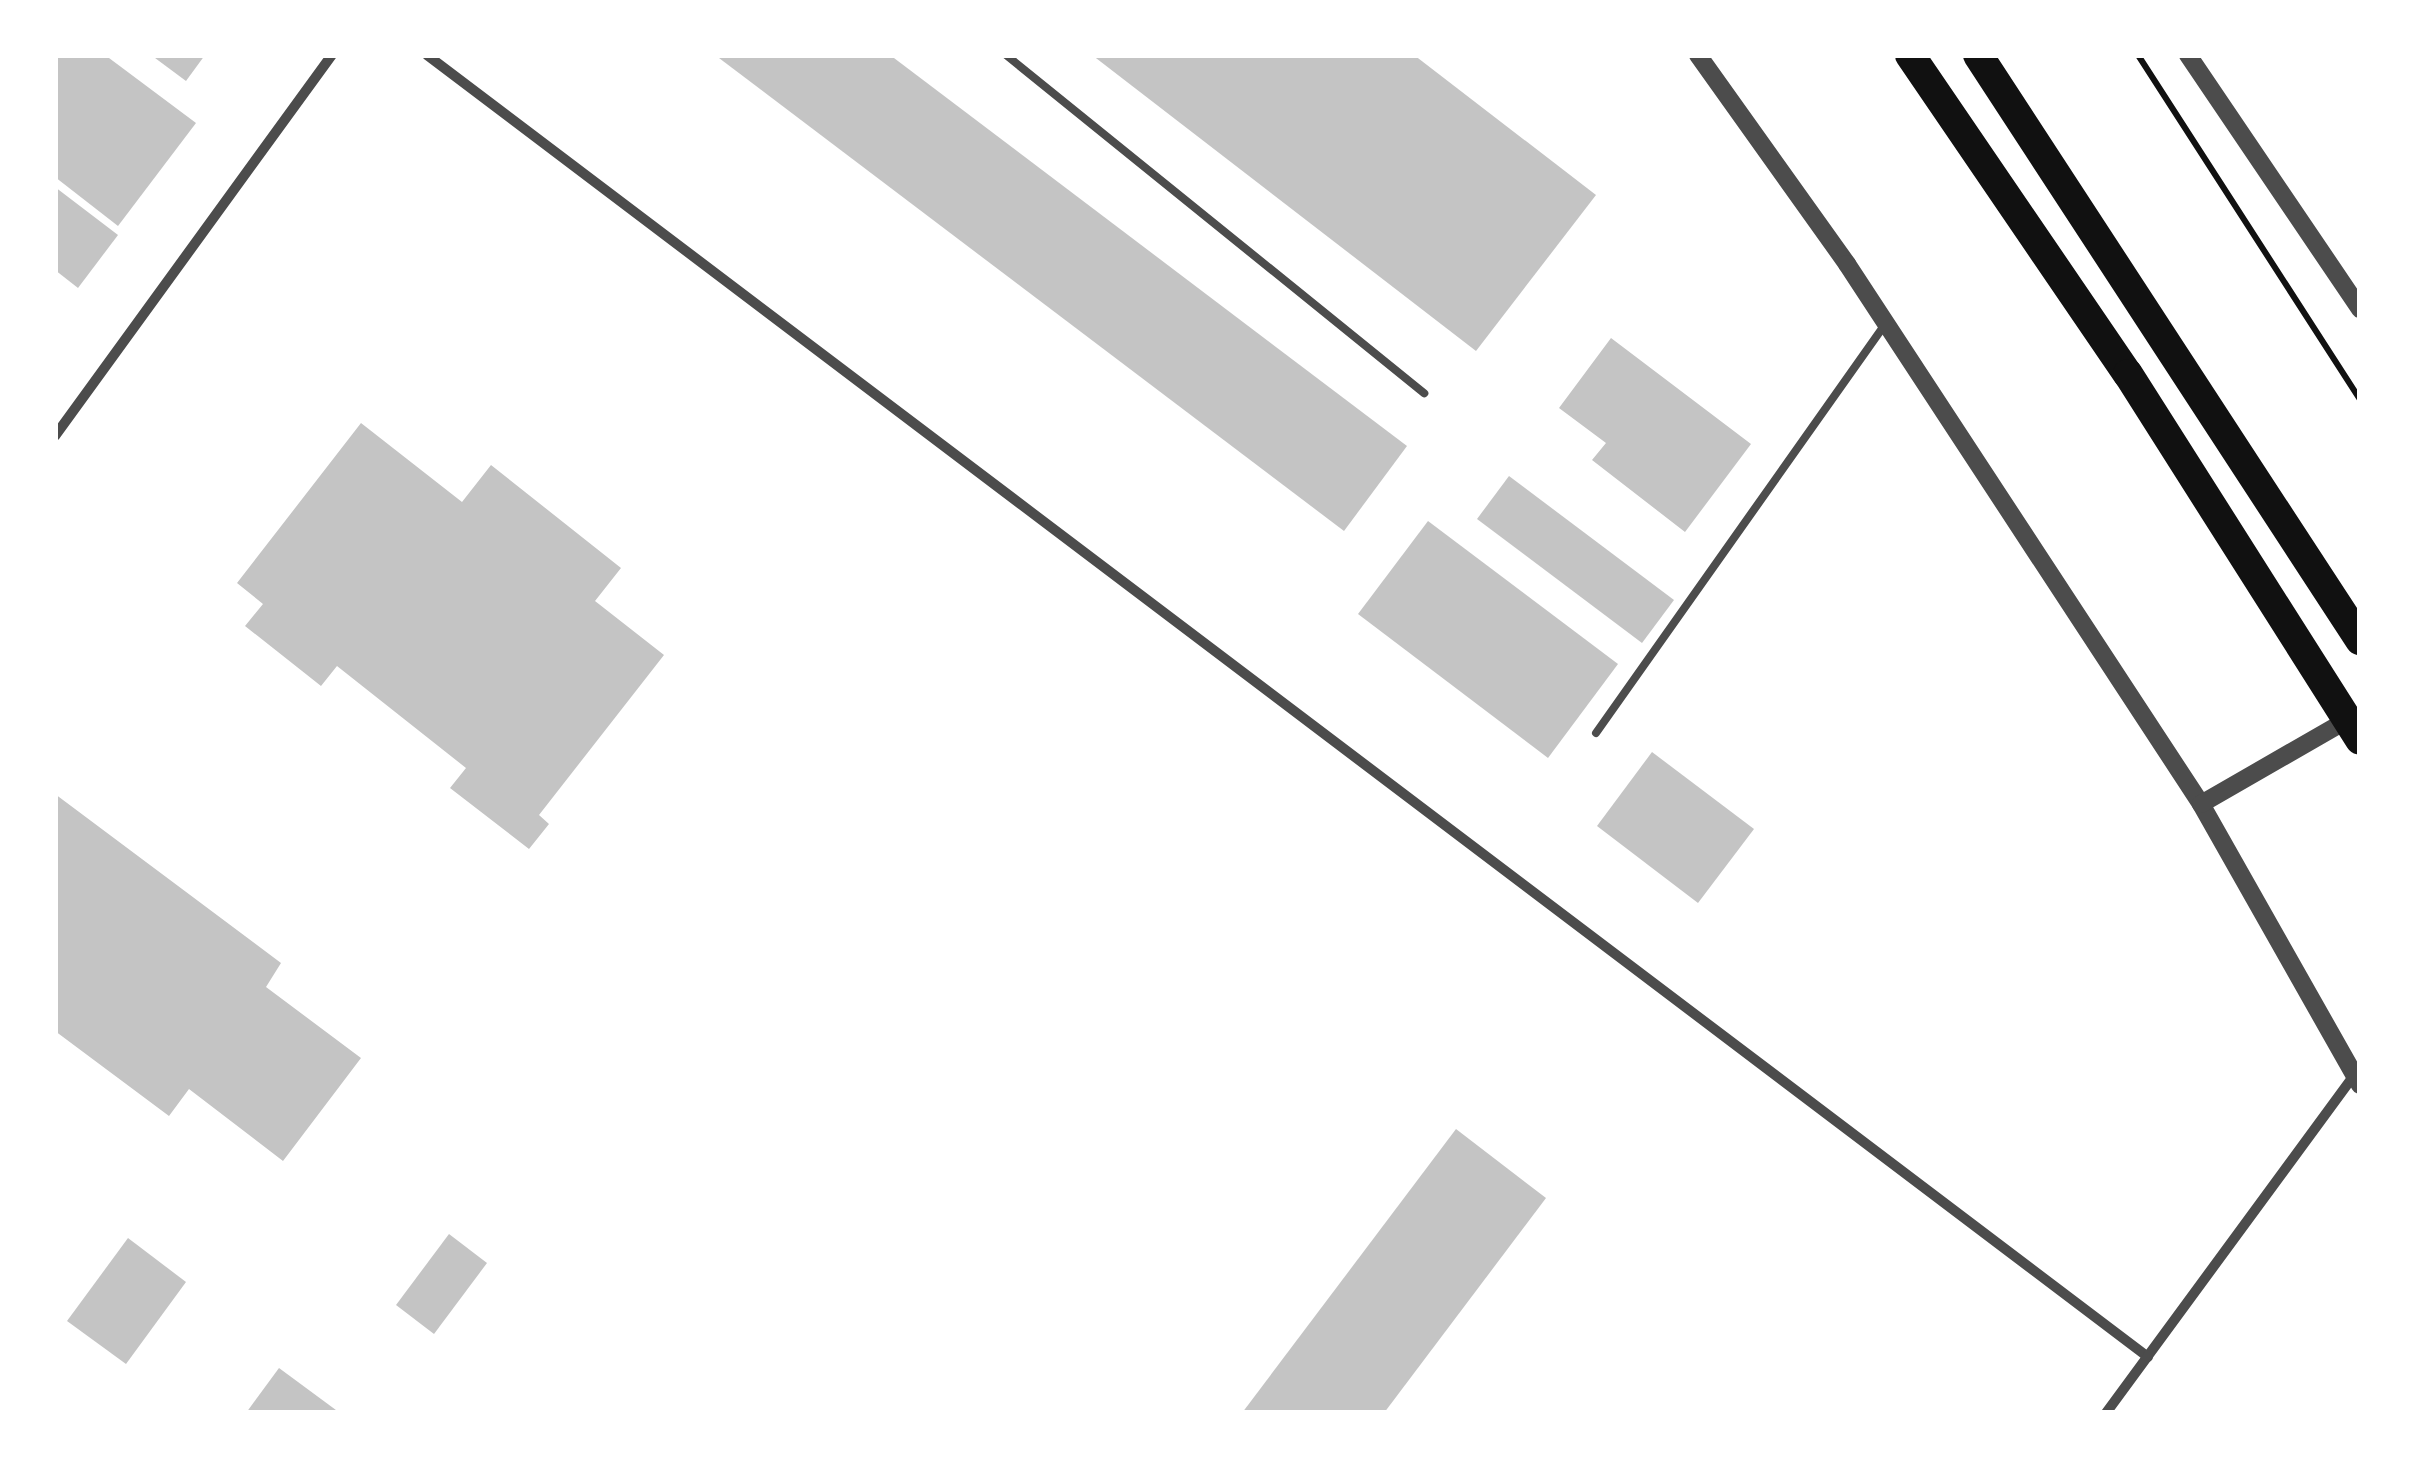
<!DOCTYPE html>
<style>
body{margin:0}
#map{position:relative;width:2415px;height:1468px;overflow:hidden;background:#fff;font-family:Arial,sans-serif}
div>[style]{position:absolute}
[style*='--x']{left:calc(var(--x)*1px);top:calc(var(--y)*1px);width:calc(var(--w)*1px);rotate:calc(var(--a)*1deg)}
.building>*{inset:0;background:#c4c4c4}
.path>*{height:6px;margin:-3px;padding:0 3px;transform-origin:3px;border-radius:3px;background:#111}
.service>*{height:8px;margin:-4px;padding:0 4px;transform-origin:4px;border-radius:4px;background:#4c4c4c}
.minor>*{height:10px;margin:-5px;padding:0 5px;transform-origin:5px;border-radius:5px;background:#4c4c4c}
.tertiary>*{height:18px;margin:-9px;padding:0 9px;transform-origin:9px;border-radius:9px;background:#4c4c4c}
.motorway>*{height:30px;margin:-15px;padding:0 15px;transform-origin:15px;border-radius:15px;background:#111}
span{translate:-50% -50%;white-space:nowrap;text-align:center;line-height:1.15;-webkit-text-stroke:10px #fff;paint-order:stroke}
.frame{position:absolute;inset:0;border:58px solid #fff;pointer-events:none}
</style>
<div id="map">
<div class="building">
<div style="clip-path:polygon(55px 55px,105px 55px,196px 123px,118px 226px,55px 177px)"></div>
<div style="clip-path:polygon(151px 55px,205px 55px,186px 81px)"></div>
<div style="clip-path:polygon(715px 55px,890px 55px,1407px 446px,1344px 531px)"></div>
<div style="clip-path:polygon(1092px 55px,1414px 55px,1596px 195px,1476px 351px)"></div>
<div style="clip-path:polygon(55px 187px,118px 235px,78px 288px,55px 270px)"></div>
<div style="clip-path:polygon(1611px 338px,1751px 444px,1685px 532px,1592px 460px,1606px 443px,1559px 408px)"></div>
<div style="clip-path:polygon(361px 423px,462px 502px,491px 465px,621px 568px,595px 601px,664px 655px,539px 815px,549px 824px,529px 849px,450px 788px,466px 768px,337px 666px,321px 686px,245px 626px,263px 604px,237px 583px)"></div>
<div style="clip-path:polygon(1509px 476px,1674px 600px,1642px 643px,1477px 519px)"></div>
<div style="clip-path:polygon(1428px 521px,1618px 664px,1548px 758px,1358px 614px)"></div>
<div style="clip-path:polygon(1652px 752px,1754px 829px,1698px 903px,1597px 826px)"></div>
<div style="clip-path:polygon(55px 794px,281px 963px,266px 987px,361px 1058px,283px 1161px,189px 1089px,169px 1116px,55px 1031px)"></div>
<div style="clip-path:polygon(1456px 1129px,1546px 1198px,1384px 1413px,1242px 1413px)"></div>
<div style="clip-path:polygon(449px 1234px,487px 1263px,434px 1334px,396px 1305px)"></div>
<div style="clip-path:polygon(128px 1238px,186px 1282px,126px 1364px,67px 1321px)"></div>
<div style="clip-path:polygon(279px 1368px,340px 1413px,246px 1413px)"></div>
</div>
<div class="path">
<div style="--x:2138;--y:55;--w:410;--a:57.2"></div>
</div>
<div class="service">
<div style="--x:1006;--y:55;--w:538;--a:38.96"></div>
<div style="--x:1596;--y:733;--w:502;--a:-54.73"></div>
</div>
<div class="minor">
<div style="--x:427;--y:55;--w:2158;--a:37.11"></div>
<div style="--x:55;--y:436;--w:471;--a:-54"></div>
<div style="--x:2106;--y:1413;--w:419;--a:-53.7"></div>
</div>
<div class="tertiary">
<div style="--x:1698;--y:55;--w:257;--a:54.5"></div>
<div style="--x:1847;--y:264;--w:646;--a:56.75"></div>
<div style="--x:2201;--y:804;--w:323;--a:60.5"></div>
<div style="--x:2188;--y:55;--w:307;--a:55.9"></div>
<div style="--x:2201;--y:804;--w:174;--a:-29.9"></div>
</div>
<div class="motorway">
<div style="--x:1910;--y:55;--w:386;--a:55.7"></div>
<div style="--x:2128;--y:374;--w:433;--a:57.6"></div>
<div style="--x:1978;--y:55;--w:699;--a:56.86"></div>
</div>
<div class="frame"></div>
</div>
